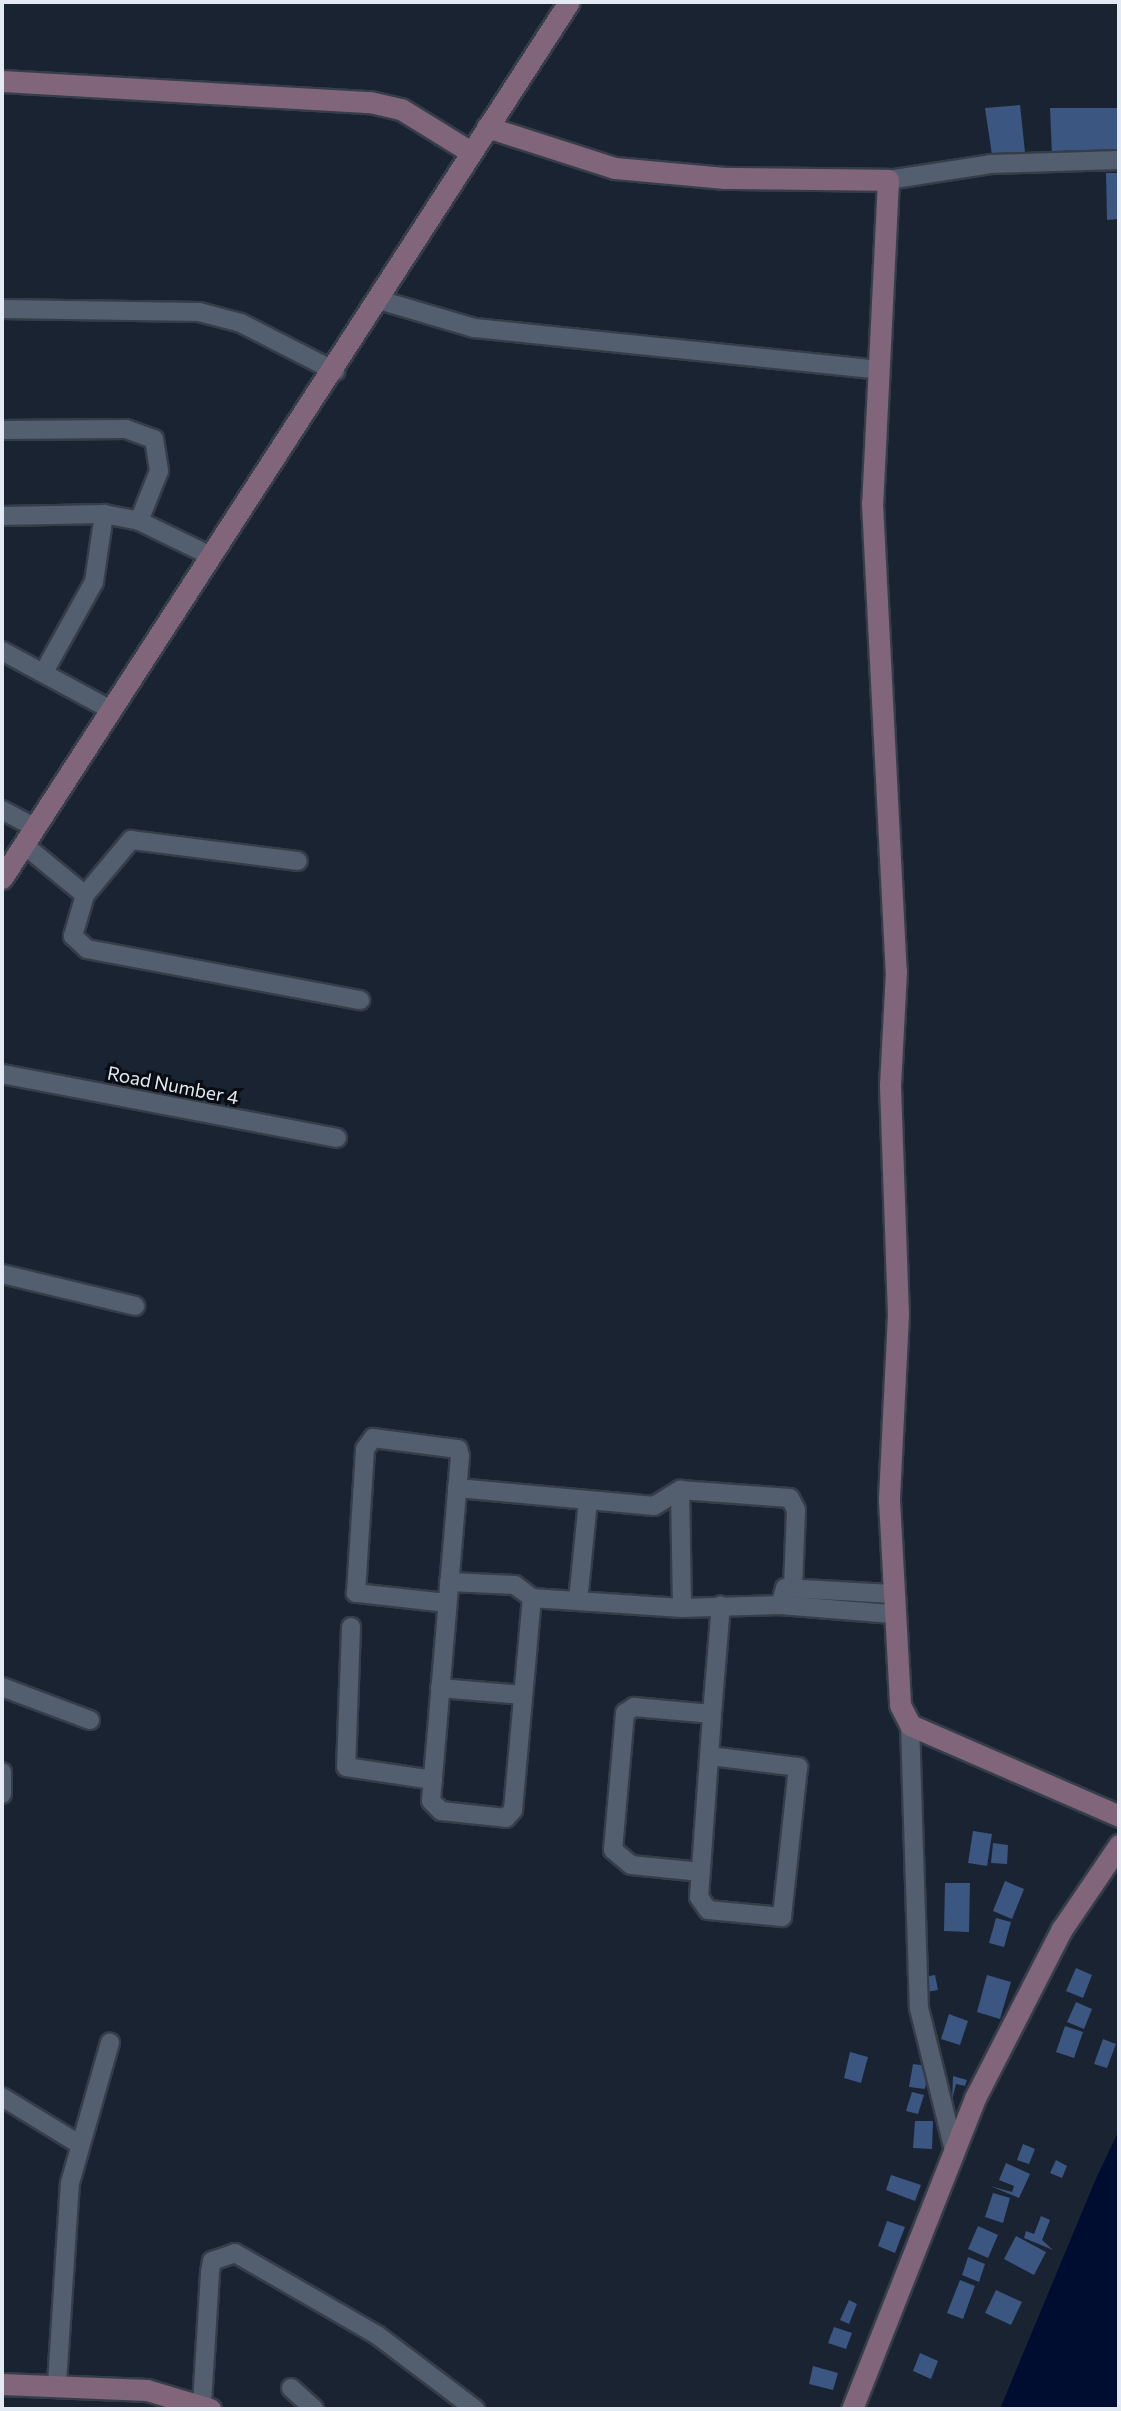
<!DOCTYPE html>
<style>
body{margin:0}
#map{position:relative;width:1121px;height:2411px;overflow:hidden;background:#1a2332;font-family:Commissioner,sans-serif}
div>[style]{position:absolute}
[style*='--x']{left:calc(var(--x)*1px);top:calc(var(--y)*1px);width:calc(var(--w)*1px);rotate:calc(var(--a)*1deg)}
.water>*{inset:0;background:#000c30}
.building>*{inset:0;background:#3b5680}
.roads{filter:drop-shadow(2px 0 #363d4a) drop-shadow(-2px 0 #363d4a) drop-shadow(0 2px #363d4a) drop-shadow(0 -2px #363d4a)}
.street>*{height:18px;margin:-9px;padding:0 9px;transform-origin:9px;border-radius:9px;background:#535e6f}
.secondary>*{height:21px;margin:-10.5px;padding:0 10.5px;transform-origin:10.5px;border-radius:10.5px;background:#81657a}
span{translate:-50% -50%;white-space:nowrap;text-align:center;line-height:1.15;-webkit-text-stroke:6px #090d13;paint-order:stroke}
.street-label{font-size:19px;color:#e3eaf4}
.frame{position:absolute;inset:0;border:4px solid #e3eaf4;pointer-events:none}
</style>
<div id="map">
<div class="water">
<div style="clip-path:polygon(1119px 2130px,1119px 2409px,1000px 2409px,1095px 2181px)"></div>
</div>
<div class="building">
<div style="clip-path:polygon(1020px 105px,1025px 152px,992px 155px,985px 108px)"></div>
<div style="clip-path:polygon(1050px 108px,1119px 108px,1119px 156px,1052px 156px)"></div>
<div style="clip-path:polygon(1106px 173px,1119px 173px,1119px 219px,1107px 220px)"></div>
<div style="clip-path:polygon(973px 1831px,992px 1834px,987px 1866px,968px 1863px)"></div>
<div style="clip-path:polygon(993px 1843px,1008px 1845px,1007px 1864px,991px 1863px)"></div>
<div style="clip-path:polygon(1005px 1881px,1024px 1889px,1012px 1919px,993px 1911px)"></div>
<div style="clip-path:polygon(945px 1883px,970px 1883px,969px 1932px,944px 1931px)"></div>
<div style="clip-path:polygon(996px 1918px,1011px 1922px,1004px 1947px,989px 1943px)"></div>
<div style="clip-path:polygon(1076px 1968px,1092px 1975px,1083px 1998px,1066px 1991px)"></div>
<div style="clip-path:polygon(935px 1975px,938px 1990px,926px 1992px,923px 1977px)"></div>
<div style="clip-path:polygon(987px 1975px,1011px 1982px,1000px 2019px,977px 2012px)"></div>
<div style="clip-path:polygon(1076px 2002px,1092px 2009px,1084px 2029px,1067px 2022px)"></div>
<div style="clip-path:polygon(949px 2014px,968px 2021px,960px 2045px,941px 2039px)"></div>
<div style="clip-path:polygon(1065px 2026px,1083px 2032px,1074px 2058px,1056px 2052px)"></div>
<div style="clip-path:polygon(1103px 2039px,1116px 2044px,1107px 2068px,1094px 2064px)"></div>
<div style="clip-path:polygon(850px 2052px,868px 2057px,861px 2083px,844px 2078px)"></div>
<div style="clip-path:polygon(913px 2064px,929px 2066px,925px 2089px,909px 2087px)"></div>
<div style="clip-path:polygon(953px 2076px,967px 2080px,965px 2086px,956px 2084px,952px 2100px)"></div>
<div style="clip-path:polygon(912px 2092px,924px 2095px,918px 2114px,906px 2111px)"></div>
<div style="clip-path:polygon(915px 2121px,933px 2121px,932px 2149px,913px 2148px)"></div>
<div style="clip-path:polygon(1023px 2144px,1035px 2149px,1029px 2164px,1017px 2160px)"></div>
<div style="clip-path:polygon(1056px 2160px,1067px 2166px,1062px 2178px,1050px 2173px)"></div>
<div style="clip-path:polygon(1006px 2163px,1030px 2174px,1019px 2198px,990px 2186px,1012px 2192px,1014px 2186px,999px 2180px)"></div>
<div style="clip-path:polygon(891px 2175px,921px 2185px,915px 2201px,886px 2190px)"></div>
<div style="clip-path:polygon(993px 2193px,1010px 2198px,1003px 2223px,985px 2217px)"></div>
<div style="clip-path:polygon(1041px 2216px,1050px 2220px,1042px 2240px,1053px 2250px,1024px 2238px,1026px 2231px,1034px 2234px)"></div>
<div style="clip-path:polygon(887px 2221px,905px 2227px,895px 2253px,878px 2246px)"></div>
<div style="clip-path:polygon(978px 2226px,998px 2235px,988px 2258px,968px 2249px)"></div>
<div style="clip-path:polygon(1016px 2236px,1046px 2252px,1034px 2275px,1004px 2259px)"></div>
<div style="clip-path:polygon(968px 2257px,985px 2264px,979px 2282px,962px 2275px)"></div>
<div style="clip-path:polygon(960px 2280px,975px 2286px,963px 2319px,947px 2313px)"></div>
<div style="clip-path:polygon(996px 2290px,1022px 2302px,1011px 2325px,985px 2313px)"></div>
<div style="clip-path:polygon(849px 2300px,857px 2304px,849px 2324px,840px 2320px)"></div>
<div style="clip-path:polygon(834px 2327px,852px 2333px,846px 2349px,828px 2343px)"></div>
<div style="clip-path:polygon(920px 2353px,938px 2361px,931px 2379px,913px 2371px)"></div>
<div style="clip-path:polygon(813px 2366px,838px 2373px,833px 2390px,809px 2384px)"></div>
</div>
<div class="roads">
<div class="street">
<div style="--x:888;--y:180;--w:104;--a:-8.8"></div>
<div style="--x:991;--y:164;--w:128;--a:-1.8"></div>
<div style="--x:379;--y:300;--w:99;--a:16.4"></div>
<div style="--x:474;--y:328;--w:406;--a:5.9"></div>
<div style="--x:2;--y:309;--w:197;--a:0.9"></div>
<div style="--x:199;--y:312;--w:43;--a:14.7"></div>
<div style="--x:241;--y:323;--w:106;--a:27.1"></div>
<div style="--x:2;--y:430;--w:124;--a:-0.5"></div>
<div style="--x:126;--y:429;--w:30;--a:20"></div>
<div style="--x:154;--y:439;--w:32;--a:81"></div>
<div style="--x:159;--y:471;--w:54;--a:111.8"></div>
<div style="--x:2;--y:516;--w:102;--a:-1.1"></div>
<div style="--x:104;--y:514;--w:36;--a:11"></div>
<div style="--x:139;--y:521;--w:78;--a:25.9"></div>
<div style="--x:2;--y:651;--w:126;--a:28.4"></div>
<div style="--x:45;--y:670;--w:101;--a:-60.9"></div>
<div style="--x:94;--y:582;--w:69;--a:-81.6"></div>
<div style="--x:2;--y:810;--w:34;--a:28"></div>
<div style="--x:23;--y:844;--w:80;--a:39.4"></div>
<div style="--x:85;--y:895;--w:43;--a:106.3"></div>
<div style="--x:73;--y:936;--w:19;--a:43"></div>
<div style="--x:87;--y:949;--w:278;--a:10.6"></div>
<div style="--x:85;--y:895;--w:72;--a:-50.1"></div>
<div style="--x:131;--y:840;--w:168;--a:7.2"></div>
<div style="--x:2;--y:1074;--w:341;--a:10.8"></div>
<div style="--x:2;--y:1274;--w:137;--a:13.5"></div>
<div style="--x:457;--y:1488;--w:198;--a:5.2"></div>
<div style="--x:654;--y:1506;--w:31;--a:-32"></div>
<div style="--x:680;--y:1490;--w:110;--a:4.2"></div>
<div style="--x:790;--y:1498;--w:13;--a:63"></div>
<div style="--x:796;--y:1510;--w:79;--a:92.2"></div>
<div style="--x:680;--y:1490;--w:118;--a:89"></div>
<div style="--x:449;--y:1582;--w:66;--a:2.6"></div>
<div style="--x:515;--y:1585;--w:21;--a:37"></div>
<div style="--x:532;--y:1598;--w:150;--a:3.8"></div>
<div style="--x:682;--y:1608;--w:98;--a:-1.8"></div>
<div style="--x:892;--y:1594;--w:107;--a:-176.8"></div>
<div style="--x:785;--y:1588;--w:18;--a:106"></div>
<div style="--x:780;--y:1605;--w:112;--a:4.6"></div>
<div style="--x:578;--y:1601;--w:101;--a:-84.3"></div>
<div style="--x:447;--y:1603;--w:92;--a:-173.7"></div>
<div style="--x:356;--y:1593;--w:144;--a:-86.4"></div>
<div style="--x:365;--y:1449;--w:14;--a:-54"></div>
<div style="--x:373;--y:1438;--w:86;--a:7.4"></div>
<div style="--x:458;--y:1449;--w:7;--a:74"></div>
<div style="--x:460;--y:1456;--w:346;--a:94.8"></div>
<div style="--x:431;--y:1801;--w:14;--a:45"></div>
<div style="--x:441;--y:1811;--w:65;--a:6.1"></div>
<div style="--x:506;--y:1818;--w:11;--a:-49"></div>
<div style="--x:513;--y:1810;--w:213;--a:-84.9"></div>
<div style="--x:351;--y:1627;--w:140;--a:92"></div>
<div style="--x:346;--y:1767;--w:88;--a:8.5"></div>
<div style="--x:2;--y:1687;--w:94;--a:20.6"></div>
<div style="--x:440;--y:1688;--w:83;--a:4.8"></div>
<div style="--x:910;--y:1725;--w:283;--a:88.2"></div>
<div style="--x:919;--y:2008;--w:147;--a:76.2"></div>
<div style="--x:710;--y:1756;--w:89;--a:7.1"></div>
<div style="--x:798;--y:1767;--w:151;--a:96.1"></div>
<div style="--x:782;--y:1917;--w:74;--a:-174.6"></div>
<div style="--x:708;--y:1910;--w:16;--a:-125"></div>
<div style="--x:699;--y:1897;--w:183;--a:-85.9"></div>
<div style="--x:712;--y:1714;--w:109;--a:-85.3"></div>
<div style="--x:2;--y:1772;--w:22;--a:90"></div>
<div style="--x:701;--y:1872;--w:70;--a:-174.3"></div>
<div style="--x:631;--y:1865;--w:23;--a:-140"></div>
<div style="--x:613;--y:1850;--w:138;--a:-85"></div>
<div style="--x:625;--y:1713;--w:11;--a:-34"></div>
<div style="--x:634;--y:1707;--w:78;--a:5.1"></div>
<div style="--x:2;--y:2097;--w:90;--a:31.4"></div>
<div style="--x:57;--y:2383;--w:200;--a:-86.3"></div>
<div style="--x:70;--y:2183;--w:146;--a:-74.1"></div>
<div style="--x:291;--y:2388;--w:31;--a:42"></div>
<div style="--x:202;--y:2404;--w:132;--a:-86.5"></div>
<div style="--x:210;--y:2272;--w:11;--a:-80"></div>
<div style="--x:212;--y:2261;--w:24;--a:-19"></div>
<div style="--x:235;--y:2253;--w:164;--a:30"></div>
<div style="--x:377;--y:2335;--w:123;--a:37.1"></div>
</div>
<div class="secondary">
<div style="--x:2;--y:81;--w:369;--a:3.3"></div>
<div style="--x:370;--y:102;--w:32;--a:13"></div>
<div style="--x:401;--y:109;--w:80;--a:31.7"></div>
<div style="--x:487;--y:127;--w:134;--a:17.8"></div>
<div style="--x:615;--y:168;--w:110;--a:5.2"></div>
<div style="--x:725;--y:178;--w:163;--a:0.7"></div>
<div style="--x:888;--y:180;--w:323;--a:92.8"></div>
<div style="--x:872;--y:503;--w:469;--a:87.1"></div>
<div style="--x:896;--y:971;--w:115;--a:93"></div>
<div style="--x:890;--y:1086;--w:228;--a:88"></div>
<div style="--x:898;--y:1314;--w:186;--a:92.8"></div>
<div style="--x:889;--y:1500;--w:205;--a:86.9"></div>
<div style="--x:900;--y:1705;--w:22;--a:63"></div>
<div style="--x:910;--y:1725;--w:228;--a:23.5"></div>
<div style="--x:2;--y:878;--w:1043;--a:-57.09"></div>
<div style="--x:2;--y:2384;--w:145;--a:2.4"></div>
<div style="--x:147;--y:2390;--w:66;--a:16.8"></div>
<div style="--x:852;--y:2409;--w:334;--a:-68.4"></div>
<div style="--x:975;--y:2098;--w:190;--a:-62.8"></div>
<div style="--x:1062;--y:1929;--w:102;--a:-55.8"></div>
</div>
</div>
<div class="street-label">
<span style="left:173px;top:1085px;rotate:11deg">Road Number 4</span>
</div>
<div class="frame"></div>
</div>
